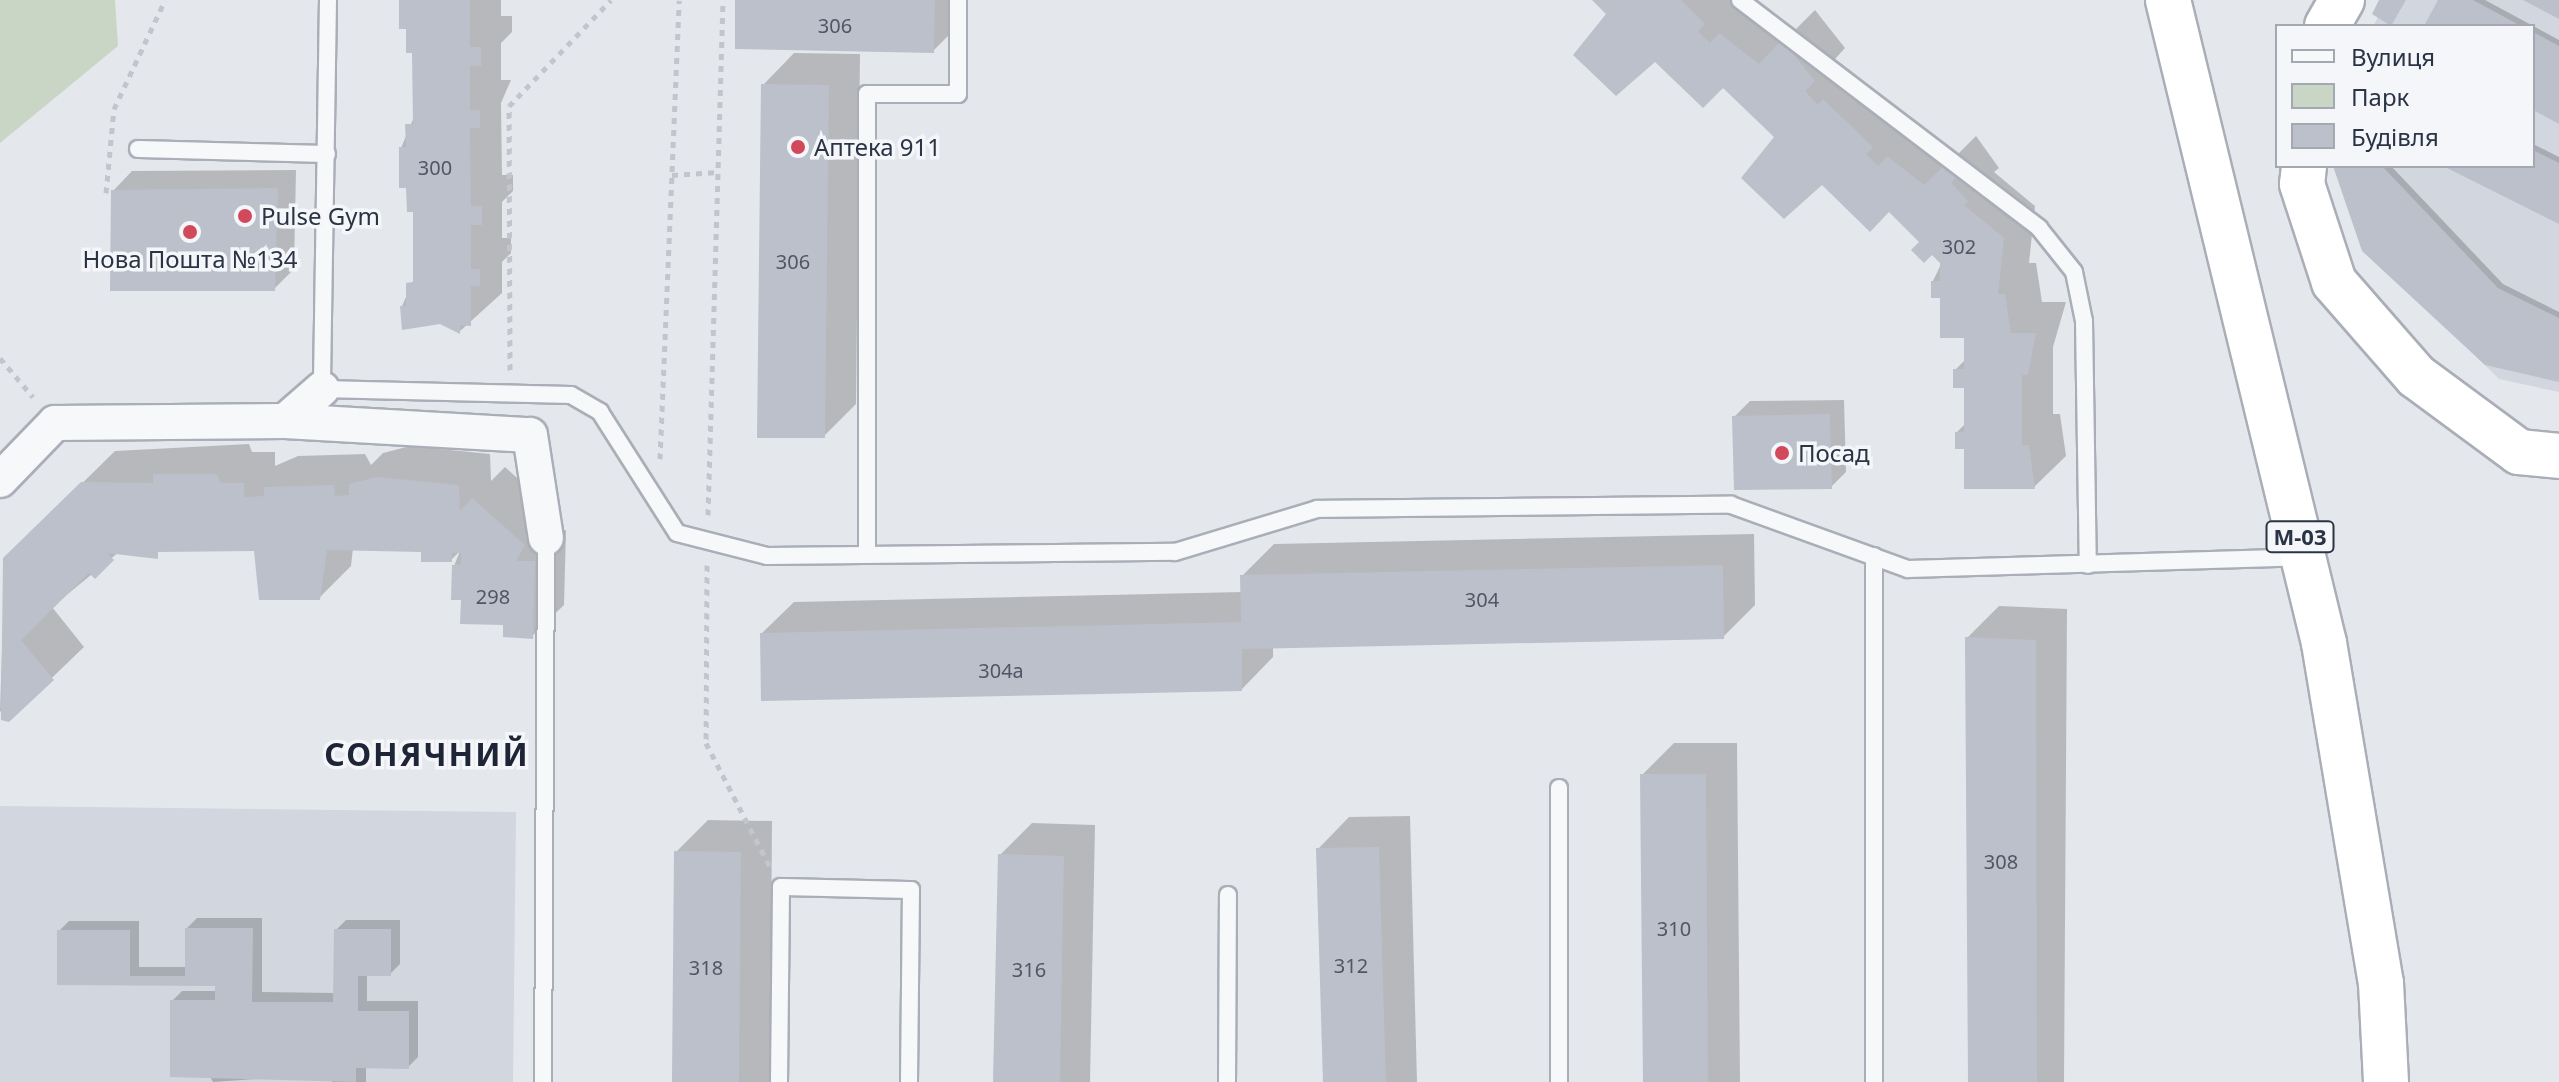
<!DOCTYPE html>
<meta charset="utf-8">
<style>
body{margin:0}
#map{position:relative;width:2559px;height:1082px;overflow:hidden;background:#e4e7ec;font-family:"Noto Sans",sans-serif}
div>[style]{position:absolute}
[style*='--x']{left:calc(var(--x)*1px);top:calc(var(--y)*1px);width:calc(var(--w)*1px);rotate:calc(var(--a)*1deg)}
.built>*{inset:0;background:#d2d6de}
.green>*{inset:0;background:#c9d6c5}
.shadow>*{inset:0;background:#0003}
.building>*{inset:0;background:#bbc0ca}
.path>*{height:5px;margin-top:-2.5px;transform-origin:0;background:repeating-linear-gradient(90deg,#c2c5cb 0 6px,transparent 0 12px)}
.roads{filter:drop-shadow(2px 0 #a9aeb7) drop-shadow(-2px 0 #a9aeb7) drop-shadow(0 2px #a9aeb7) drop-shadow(0 -2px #a9aeb7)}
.lane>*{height:16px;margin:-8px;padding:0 8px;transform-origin:8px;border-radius:8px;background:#f7f8fa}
.street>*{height:34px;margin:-17px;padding:0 17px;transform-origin:17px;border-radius:17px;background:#f7f8fa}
.highway>*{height:44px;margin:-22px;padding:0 22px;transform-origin:22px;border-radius:22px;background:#fff}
.dots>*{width:22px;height:22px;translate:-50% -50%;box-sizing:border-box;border:4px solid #f4f6f9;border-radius:50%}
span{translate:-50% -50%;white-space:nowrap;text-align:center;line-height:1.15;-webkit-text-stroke:7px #f4f6f9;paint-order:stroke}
.number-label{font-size:20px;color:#4f5766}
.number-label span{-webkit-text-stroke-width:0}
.shield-label span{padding:2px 6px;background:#f4f6f9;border:2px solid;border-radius:6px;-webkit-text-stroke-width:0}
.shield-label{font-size:22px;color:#2b3445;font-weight:700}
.poi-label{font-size:24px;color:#2b3445}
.left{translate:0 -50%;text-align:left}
.district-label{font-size:32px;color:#1d2536;font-weight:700;letter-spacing:2px}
.legend{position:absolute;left:2275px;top:24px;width:260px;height:144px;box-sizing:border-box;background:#f4f6f9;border:2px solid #a4a8b1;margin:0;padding:10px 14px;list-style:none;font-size:24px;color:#2b3445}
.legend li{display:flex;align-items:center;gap:16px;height:40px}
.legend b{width:40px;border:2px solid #a4a8b1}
</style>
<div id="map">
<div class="built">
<div style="clip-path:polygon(2388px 0,2559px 0,2559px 392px,2499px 379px,2387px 269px,2370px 166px,2533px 166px,2533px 26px,2373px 26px)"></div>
<div style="clip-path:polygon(0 806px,516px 812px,513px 1082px,0 1082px)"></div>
</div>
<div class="green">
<div style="clip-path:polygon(0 0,115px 0,118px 46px,0 143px)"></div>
</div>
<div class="shadow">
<div style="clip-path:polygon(401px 0,501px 0,501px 16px,512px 16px,512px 32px,501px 43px,501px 80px,511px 80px,501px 103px,502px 175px,513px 175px,513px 191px,502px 202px,502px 238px,511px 238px,511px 253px,502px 262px,502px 293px,459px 332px,402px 306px,415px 277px,415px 210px,401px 148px,414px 117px,414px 51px)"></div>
<div style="clip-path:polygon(737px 0,965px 0,965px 19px,933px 51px)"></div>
<div style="clip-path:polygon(1595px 0,1730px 0,1791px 34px,1815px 10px,1845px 48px,1835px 59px,1903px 114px,1896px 122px,1911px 136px,1920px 126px,1957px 155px,1976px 136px,1999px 168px,1994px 172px,2035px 206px,2029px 263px,2036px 263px,2042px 302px,2066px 302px,2053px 347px,2053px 414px,2060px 414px,2066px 456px,2034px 487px,1966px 447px,1957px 432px,1966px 423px,1966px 386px,1955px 370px,1966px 359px,1966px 336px,1933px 281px,1942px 262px,1890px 210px,1776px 136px,1723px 85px)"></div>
<div style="clip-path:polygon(2441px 0,2485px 0,2559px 40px,2559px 122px,2533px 108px,2533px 26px,2427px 26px)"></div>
<div style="clip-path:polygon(794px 53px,860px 54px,856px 404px,824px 436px,763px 85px)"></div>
<div style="clip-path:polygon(2533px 144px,2559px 157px,2559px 222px,2447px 166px,2533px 166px)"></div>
<div style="clip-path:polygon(2335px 166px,2391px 166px,2503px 284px,2559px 312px,2559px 380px)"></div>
<div style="clip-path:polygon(296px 170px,294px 269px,274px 289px,113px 191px,132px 171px)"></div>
<div style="clip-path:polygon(1844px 400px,1846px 472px,1831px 487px,1735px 416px,1750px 401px)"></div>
<div style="clip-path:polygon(249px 444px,252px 452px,275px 452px,275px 466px,298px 456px,365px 454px,371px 465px,383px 453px,410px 446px,490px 454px,491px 481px,505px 467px,555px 512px,546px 530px,566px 530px,564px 605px,532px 636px,505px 623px,463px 598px,454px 566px,460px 551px,451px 560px,423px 550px,353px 548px,351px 566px,319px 598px,256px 549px,119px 552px,52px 607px,84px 647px,9px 719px,0 711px,5px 559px,115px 451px)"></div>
<div style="clip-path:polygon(1754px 534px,1755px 605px,1723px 637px,1273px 646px,1273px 657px,1242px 689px,762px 633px,794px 602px,1242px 592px,1242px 576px,1274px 544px)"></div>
<div style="clip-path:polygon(1999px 606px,2067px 609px,2064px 1082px,1970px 1082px,1967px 638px)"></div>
<div style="clip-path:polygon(1674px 743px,1737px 743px,1740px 1082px,1645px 1082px,1642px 775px)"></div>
<div style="clip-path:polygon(1410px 816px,1417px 1082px,1325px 1082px,1318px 849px,1349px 817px)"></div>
<div style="clip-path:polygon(708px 820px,772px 821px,770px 1082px,674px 1082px,676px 852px)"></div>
<div style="clip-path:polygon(1032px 823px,1095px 825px,1090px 1082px,995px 1082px,1000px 855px)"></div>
<div style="clip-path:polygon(197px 918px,262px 918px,262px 992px,335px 993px,336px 930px,346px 920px,400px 920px,400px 964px,390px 974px,367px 974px,367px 1001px,418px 1001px,418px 1057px,408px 1067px,366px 1067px,366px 1082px,332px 1082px,332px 1074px,213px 1082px,172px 1001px,182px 991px,217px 991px,217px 984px,59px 983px,59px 931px,69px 921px,139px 921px,139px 967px,187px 967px,187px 928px)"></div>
</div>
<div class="building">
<div style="clip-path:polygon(399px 0,470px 0,470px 47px,481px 47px,481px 66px,470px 66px,470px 110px,480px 110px,480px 128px,470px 128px,471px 206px,482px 206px,482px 225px,471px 225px,471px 269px,480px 269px,480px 286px,471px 286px,471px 326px,460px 325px,460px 334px,440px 324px,402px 330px,400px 306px,406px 306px,406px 283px,413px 282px,413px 212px,407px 212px,406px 188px,399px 188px,399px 147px,406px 147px,405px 124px,413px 124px,412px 53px,406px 53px,406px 29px,399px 29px)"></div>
<div style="clip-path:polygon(735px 0,935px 0,934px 53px,735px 49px)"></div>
<div style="clip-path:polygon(1592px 0,1681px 0,1705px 24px,1698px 31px,1710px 43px,1719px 33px,1759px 64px,1782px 40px,1815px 81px,1805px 91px,1818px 105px,1823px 99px,1873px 147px,1866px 154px,1878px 166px,1887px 156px,1924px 185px,1944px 166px,1956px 178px,1951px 183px,1968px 201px,1964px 205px,2004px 238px,1998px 294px,2005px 294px,2011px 333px,2036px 333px,2028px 375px,2022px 375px,2022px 445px,2029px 445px,2035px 489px,1964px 489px,1964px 449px,1955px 449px,1955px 432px,1964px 432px,1964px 388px,1953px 388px,1953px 369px,1964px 369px,1964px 338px,1940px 338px,1940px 298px,1931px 298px,1931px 281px,1940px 281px,1940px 263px,1932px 255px,1924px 263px,1911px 250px,1919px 242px,1889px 212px,1870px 232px,1822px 185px,1784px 219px,1741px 178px,1774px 137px,1723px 88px,1703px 108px,1655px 62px,1616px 96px,1573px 55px,1606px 14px)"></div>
<div style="clip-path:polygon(2379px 0,2406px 0,2391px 26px,2372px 14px)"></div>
<div style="clip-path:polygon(2438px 0,2473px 0,2521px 26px,2424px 26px)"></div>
<div style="clip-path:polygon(2523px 0,2559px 0,2559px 19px)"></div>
<div style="clip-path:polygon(2533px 32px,2559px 46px,2559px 124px,2533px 110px)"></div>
<div style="clip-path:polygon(761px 84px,829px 85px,825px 438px,757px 438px)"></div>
<div style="clip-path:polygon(2533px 150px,2559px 163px,2559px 224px,2443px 166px,2533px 166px)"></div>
<div style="clip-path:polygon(2333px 166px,2382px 166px,2498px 288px,2559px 318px,2559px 382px,2485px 365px,2362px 251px)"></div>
<div style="clip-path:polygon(278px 188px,275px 291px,110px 291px,111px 190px)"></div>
<div style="clip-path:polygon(1830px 414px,1832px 489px,1734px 490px,1732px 416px)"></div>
<div style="clip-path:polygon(153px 474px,217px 474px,221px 483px,244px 483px,244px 497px,264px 496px,264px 487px,334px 485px,335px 496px,349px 495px,349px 484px,377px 477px,459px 485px,460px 511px,472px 498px,525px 545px,516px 561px,535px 561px,533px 639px,503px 637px,503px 625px,460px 624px,461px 600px,451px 600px,452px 565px,461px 565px,461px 553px,452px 553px,452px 562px,421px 562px,421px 552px,327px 550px,320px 600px,259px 600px,254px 551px,158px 552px,158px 559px,107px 553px,114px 560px,95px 579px,89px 573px,21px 640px,54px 680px,9px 722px,1px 720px,3px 558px,81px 482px,153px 483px)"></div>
<div style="clip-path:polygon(1723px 565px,1724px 639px,1242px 649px,1242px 691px,761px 701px,760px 633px,1241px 622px,1240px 575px)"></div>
<div style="clip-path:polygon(1965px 637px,2036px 640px,2037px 1082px,1968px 1082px)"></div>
<div style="clip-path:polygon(1640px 774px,1706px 774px,1708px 1082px,1643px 1082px)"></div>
<div style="clip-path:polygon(1379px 847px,1386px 1082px,1323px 1082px,1316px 848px)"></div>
<div style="clip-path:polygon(674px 851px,741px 852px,739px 1082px,672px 1082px)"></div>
<div style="clip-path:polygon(998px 854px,1064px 856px,1060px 1082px,993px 1082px)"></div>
<div style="clip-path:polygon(185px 928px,253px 928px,252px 1002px,333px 1002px,334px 929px,391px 929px,391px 976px,358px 976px,358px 1011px,409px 1011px,409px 1069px,356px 1068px,356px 1082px,170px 1077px,170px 1000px,215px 1000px,215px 986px,57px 985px,57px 930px,130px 930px,130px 976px,185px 976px)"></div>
</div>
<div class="path">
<div style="--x:672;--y:175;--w:46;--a:-3.7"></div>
<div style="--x:106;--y:193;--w:84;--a:-84.6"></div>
<div style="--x:114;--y:109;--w:120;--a:-64.9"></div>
<div style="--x:0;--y:358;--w:51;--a:49.8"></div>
<div style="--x:510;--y:370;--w:264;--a:-90.2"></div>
<div style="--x:509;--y:106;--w:147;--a:-46.1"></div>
<div style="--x:660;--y:459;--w:459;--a:-87.6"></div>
<div style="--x:708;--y:515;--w:515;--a:-88.33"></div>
<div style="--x:707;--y:565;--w:178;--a:90.3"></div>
<div style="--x:706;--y:743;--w:140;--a:62.7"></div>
</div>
<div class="roads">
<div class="lane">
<div style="--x:328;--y:0;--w:389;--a:90.9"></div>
<div style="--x:322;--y:389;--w:249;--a:1.4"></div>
<div style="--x:571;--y:395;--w:34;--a:30"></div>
<div style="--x:600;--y:412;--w:143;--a:57.5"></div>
<div style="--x:677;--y:533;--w:93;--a:14.3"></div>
<div style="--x:767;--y:556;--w:408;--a:-0.6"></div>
<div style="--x:1175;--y:552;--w:148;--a:-16.8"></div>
<div style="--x:1317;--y:509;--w:414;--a:-0.6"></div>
<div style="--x:1731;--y:505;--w:188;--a:19.9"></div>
<div style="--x:1908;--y:569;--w:395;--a:-1.7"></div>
<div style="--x:1740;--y:0;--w:376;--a:37.3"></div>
<div style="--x:2039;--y:228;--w:56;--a:51.5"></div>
<div style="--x:2074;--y:272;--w:50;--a:78.5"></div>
<div style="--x:2084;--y:321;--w:244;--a:89.1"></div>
<div style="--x:138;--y:149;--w:189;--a:1.5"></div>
<div style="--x:867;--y:555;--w:461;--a:-90"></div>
<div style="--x:867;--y:94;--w:91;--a:0"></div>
<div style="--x:958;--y:94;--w:94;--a:-90"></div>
<div style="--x:1559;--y:788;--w:294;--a:90"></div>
<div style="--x:543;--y:1082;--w:544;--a:-89.68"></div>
<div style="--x:779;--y:1082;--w:195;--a:-89.4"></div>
<div style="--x:781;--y:887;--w:130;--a:1.3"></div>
<div style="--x:911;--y:890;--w:192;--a:90.6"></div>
<div style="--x:1227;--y:1082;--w:187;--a:-89.7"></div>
<div style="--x:1874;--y:1082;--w:526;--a:-90"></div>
</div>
<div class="street">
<div style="--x:285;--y:421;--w:245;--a:3.3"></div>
<div style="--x:530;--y:435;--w:104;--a:81.2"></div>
<div style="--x:0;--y:480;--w:79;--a:-46"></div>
<div style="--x:55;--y:423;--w:230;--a:-0.5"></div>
<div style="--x:285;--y:421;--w:49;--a:-40.9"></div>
</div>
<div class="highway">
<div style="--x:2168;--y:0;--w:662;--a:76.36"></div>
<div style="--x:2324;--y:643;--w:345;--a:80.5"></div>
<div style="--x:2381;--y:983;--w:99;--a:87.1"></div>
<div style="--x:2327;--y:26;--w:30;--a:-60"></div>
<div style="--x:2304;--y:166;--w:18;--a:96"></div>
<div style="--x:2302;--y:184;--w:103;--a:71.9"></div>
<div style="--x:2334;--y:282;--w:125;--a:48.9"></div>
<div style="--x:2416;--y:376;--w:128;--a:36.4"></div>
<div style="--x:2519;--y:452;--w:40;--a:5.7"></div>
</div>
</div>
<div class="dots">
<div style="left:798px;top:147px;background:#d1495b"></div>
<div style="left:245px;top:216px;background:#d1495b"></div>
<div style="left:190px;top:232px;background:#d1495b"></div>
<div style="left:1782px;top:453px;background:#d1495b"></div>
</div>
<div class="number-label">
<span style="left:835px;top:25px">306</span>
<span style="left:435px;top:167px">300</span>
<span style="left:1959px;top:246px">302</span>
<span style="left:793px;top:261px">306</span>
<span style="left:493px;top:596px">298</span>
<span style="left:1482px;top:599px">304</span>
<span style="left:1001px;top:670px">304а</span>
<span style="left:2001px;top:861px">308</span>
<span style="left:1674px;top:928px">310</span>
<span style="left:1351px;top:965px">312</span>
<span style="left:706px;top:967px">318</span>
<span style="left:1029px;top:969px">316</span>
</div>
<div class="shield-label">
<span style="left:2300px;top:537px">М-03</span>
</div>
<div class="poi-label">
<span class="left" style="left:814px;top:147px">Аптека 911</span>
<span class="left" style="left:261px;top:216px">Pulse Gym</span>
<span style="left:190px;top:259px">Нова Пошта №134</span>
<span class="left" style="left:1798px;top:453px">Посад</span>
</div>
<div class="district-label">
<span style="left:427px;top:754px">СОНЯЧНИЙ</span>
</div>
<ul class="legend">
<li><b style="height:10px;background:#f7f8fa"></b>Вулиця</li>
<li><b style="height:22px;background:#c9d6c5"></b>Парк</li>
<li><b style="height:22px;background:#bbc0ca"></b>Будівля</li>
</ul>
</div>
